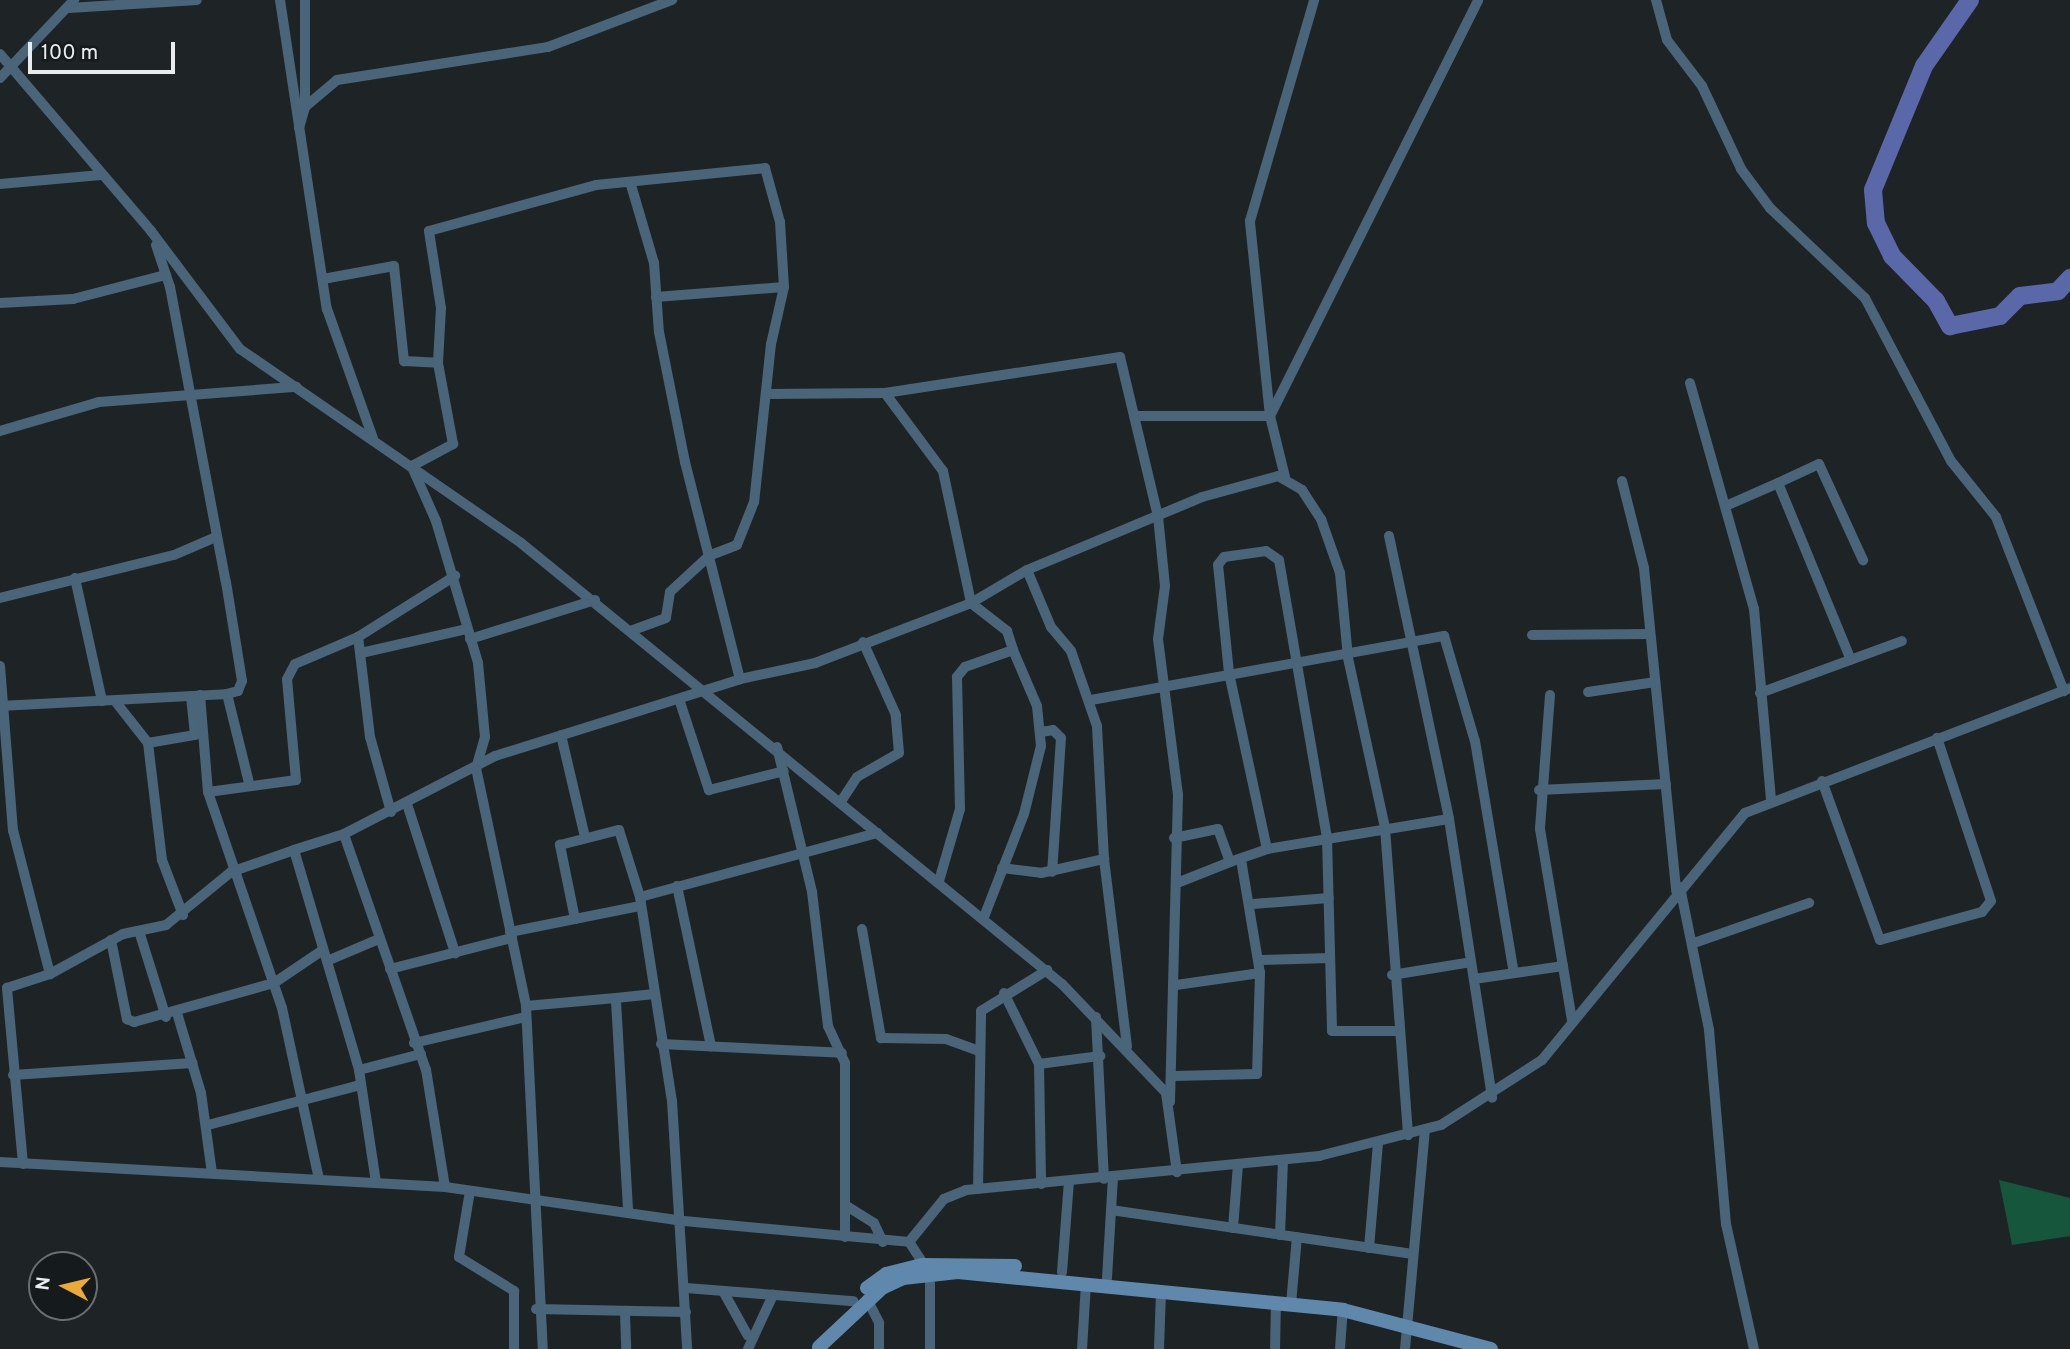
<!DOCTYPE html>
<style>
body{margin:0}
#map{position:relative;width:2070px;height:1349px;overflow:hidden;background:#1e2425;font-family:Overpass,sans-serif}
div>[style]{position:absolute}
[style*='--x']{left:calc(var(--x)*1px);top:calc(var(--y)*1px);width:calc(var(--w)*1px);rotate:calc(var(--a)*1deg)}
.green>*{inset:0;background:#16563c}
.river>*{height:18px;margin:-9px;padding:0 9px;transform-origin:9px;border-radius:9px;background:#5a67a9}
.minor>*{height:10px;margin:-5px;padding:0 5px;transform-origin:5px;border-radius:5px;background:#4a647a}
.secondary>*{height:14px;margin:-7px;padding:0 7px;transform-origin:7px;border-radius:7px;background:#5f88ac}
span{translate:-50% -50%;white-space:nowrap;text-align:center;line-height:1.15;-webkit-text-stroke:5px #151a1c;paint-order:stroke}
.north{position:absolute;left:28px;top:1251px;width:70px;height:70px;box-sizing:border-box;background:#151a1c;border:2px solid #6a6e70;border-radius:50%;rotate:277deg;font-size:19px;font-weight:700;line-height:28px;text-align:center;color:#e9eced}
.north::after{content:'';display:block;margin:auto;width:24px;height:32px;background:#eaaa38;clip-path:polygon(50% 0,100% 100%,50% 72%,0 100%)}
.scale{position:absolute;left:28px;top:42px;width:147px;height:32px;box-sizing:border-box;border:4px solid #e9eced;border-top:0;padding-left:9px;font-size:21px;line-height:24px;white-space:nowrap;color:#e9eced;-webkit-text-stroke:5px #151a1c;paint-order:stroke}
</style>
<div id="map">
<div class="green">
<div style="clip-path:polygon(1999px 1180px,2070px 1198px,2070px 1236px,2012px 1245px)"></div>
</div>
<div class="river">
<div style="--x:1970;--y:0;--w:80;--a:124.9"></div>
<div style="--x:1924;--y:66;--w:134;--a:112.4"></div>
<div style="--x:1873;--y:190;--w:33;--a:85"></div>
<div style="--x:1876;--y:223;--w:37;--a:64"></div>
<div style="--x:1892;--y:256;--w:63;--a:45.6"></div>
<div style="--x:1936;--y:301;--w:29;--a:61"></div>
<div style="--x:1950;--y:326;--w:51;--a:-11.3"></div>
<div style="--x:2000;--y:316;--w:28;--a:-45"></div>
<div style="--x:2020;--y:296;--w:38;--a:-7"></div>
<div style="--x:2058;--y:291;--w:18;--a:-47"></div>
</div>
<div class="minor">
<div style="--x:280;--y:0;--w:313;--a:81.4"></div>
<div style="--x:327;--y:309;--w:137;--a:70.4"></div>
<div style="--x:1656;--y:0;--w:41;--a:74.6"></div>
<div style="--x:1667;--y:40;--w:58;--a:52.7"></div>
<div style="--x:1702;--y:86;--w:92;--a:64.8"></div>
<div style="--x:1741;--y:169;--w:49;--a:53.4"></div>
<div style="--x:1770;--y:208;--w:131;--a:43.5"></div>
<div style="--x:1865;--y:298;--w:184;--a:62.2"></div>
<div style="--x:1951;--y:461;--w:72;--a:51.2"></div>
<div style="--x:1996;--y:517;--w:187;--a:68.7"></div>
<div style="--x:69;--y:8;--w:128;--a:-3.6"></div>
<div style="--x:0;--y:54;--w:233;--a:49.5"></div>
<div style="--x:151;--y:231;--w:148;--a:53"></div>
<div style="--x:240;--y:349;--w:341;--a:34.6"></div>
<div style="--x:521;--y:543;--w:698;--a:39.19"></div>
<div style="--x:1062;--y:984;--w:151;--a:46.3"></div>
<div style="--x:1166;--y:1093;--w:80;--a:82.1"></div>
<div style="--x:0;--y:78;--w:108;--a:-46.5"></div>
<div style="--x:305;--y:107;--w:42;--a:-40.2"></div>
<div style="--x:337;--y:80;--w:214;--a:-8.9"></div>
<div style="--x:548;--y:47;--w:133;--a:-20.8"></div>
<div style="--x:299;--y:128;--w:22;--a:-74"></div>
<div style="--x:305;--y:107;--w:107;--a:-90"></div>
<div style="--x:0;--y:184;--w:101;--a:-5.1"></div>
<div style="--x:631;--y:185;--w:81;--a:73.6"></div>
<div style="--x:654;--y:263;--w:69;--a:85.9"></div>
<div style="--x:659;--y:332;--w:133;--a:78.7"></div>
<div style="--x:685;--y:462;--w:224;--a:75.8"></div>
<div style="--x:156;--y:245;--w:44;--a:71.6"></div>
<div style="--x:170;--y:287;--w:300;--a:79.3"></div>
<div style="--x:226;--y:582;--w:100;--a:80.8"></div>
<div style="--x:242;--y:681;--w:11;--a:112"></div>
<div style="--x:238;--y:691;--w:11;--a:165"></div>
<div style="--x:227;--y:694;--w:92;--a:76.1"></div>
<div style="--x:323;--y:279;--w:72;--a:-10.4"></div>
<div style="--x:394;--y:266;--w:96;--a:84"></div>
<div style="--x:404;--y:361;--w:34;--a:3"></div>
<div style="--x:656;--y:297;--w:128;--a:-4.5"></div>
<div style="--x:0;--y:303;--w:73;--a:-3.1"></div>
<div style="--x:73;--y:299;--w:96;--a:-14.5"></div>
<div style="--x:1690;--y:383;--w:235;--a:74.2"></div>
<div style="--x:1754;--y:609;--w:192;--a:84.9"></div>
<div style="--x:885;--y:393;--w:97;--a:53.4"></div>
<div style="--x:943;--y:471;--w:135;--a:78"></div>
<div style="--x:971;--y:603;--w:46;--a:37.9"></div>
<div style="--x:1007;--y:631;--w:20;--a:72"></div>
<div style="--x:1013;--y:650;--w:51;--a:160.5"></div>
<div style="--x:965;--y:667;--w:13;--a:129"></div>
<div style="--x:957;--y:677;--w:132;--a:88.7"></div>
<div style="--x:960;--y:809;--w:75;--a:106.3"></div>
<div style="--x:766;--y:394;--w:119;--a:-0.5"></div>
<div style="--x:885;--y:393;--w:238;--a:-8.7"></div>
<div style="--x:1120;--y:357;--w:163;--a:76.6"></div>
<div style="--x:1158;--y:516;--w:70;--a:84.3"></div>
<div style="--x:1165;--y:586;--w:53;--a:97.5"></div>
<div style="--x:1158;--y:639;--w:157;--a:82.7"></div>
<div style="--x:1178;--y:795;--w:307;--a:91.5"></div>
<div style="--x:1134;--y:416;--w:136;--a:0"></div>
<div style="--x:1270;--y:416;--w:465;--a:-63.4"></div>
<div style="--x:0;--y:431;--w:103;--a:-16.3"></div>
<div style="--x:99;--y:402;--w:198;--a:-4.4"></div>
<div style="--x:412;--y:466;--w:47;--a:-28.2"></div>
<div style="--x:453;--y:444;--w:82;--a:-100.5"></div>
<div style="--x:438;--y:363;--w:55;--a:-86.9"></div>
<div style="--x:441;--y:308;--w:78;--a:-98.9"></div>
<div style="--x:429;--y:231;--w:173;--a:-15.4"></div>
<div style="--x:596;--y:185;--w:170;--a:-5.7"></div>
<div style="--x:765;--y:168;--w:56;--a:74.5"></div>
<div style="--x:780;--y:222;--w:65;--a:86.5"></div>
<div style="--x:784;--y:287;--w:58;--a:102.8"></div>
<div style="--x:771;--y:344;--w:159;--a:96.1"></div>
<div style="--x:754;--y:502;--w:46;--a:111.6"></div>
<div style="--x:737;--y:545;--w:30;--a:159"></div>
<div style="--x:709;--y:556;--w:53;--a:137.3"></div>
<div style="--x:670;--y:592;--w:26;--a:99"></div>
<div style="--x:666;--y:618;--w:35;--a:160"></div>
<div style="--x:412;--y:467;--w:59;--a:66"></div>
<div style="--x:436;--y:521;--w:148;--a:73.5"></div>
<div style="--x:478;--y:663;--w:74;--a:84.6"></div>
<div style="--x:485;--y:737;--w:32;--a:106"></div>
<div style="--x:476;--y:768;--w:243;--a:78.1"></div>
<div style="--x:526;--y:1006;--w:343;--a:87.2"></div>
<div style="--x:1285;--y:477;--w:63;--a:-103.8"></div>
<div style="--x:1270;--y:416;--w:196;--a:-95.9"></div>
<div style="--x:1250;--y:221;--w:230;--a:-73.8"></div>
<div style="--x:1622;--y:481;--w:90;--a:75.8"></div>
<div style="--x:1644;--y:568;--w:325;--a:84.3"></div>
<div style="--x:1778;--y:483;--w:45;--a:-24.9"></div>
<div style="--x:1819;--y:464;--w:106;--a:65.4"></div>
<div style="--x:1728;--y:505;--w:55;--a:-23.7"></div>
<div style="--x:1778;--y:483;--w:191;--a:67.6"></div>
<div style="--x:1389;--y:536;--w:289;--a:78"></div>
<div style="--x:1449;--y:819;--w:282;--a:81.2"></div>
<div style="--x:1027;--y:570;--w:62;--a:67.2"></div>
<div style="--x:1051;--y:627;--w:31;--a:50"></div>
<div style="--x:1071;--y:651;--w:79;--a:70.9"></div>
<div style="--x:1097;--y:726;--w:133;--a:87"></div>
<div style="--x:1104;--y:859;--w:189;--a:83"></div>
<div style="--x:75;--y:578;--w:126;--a:77.6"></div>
<div style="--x:0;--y:598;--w:179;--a:-13.9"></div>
<div style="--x:174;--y:555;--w:46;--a:-23.2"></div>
<div style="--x:1532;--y:635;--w:118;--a:-0.5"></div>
<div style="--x:470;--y:639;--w:131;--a:-17.3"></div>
<div style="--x:361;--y:653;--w:109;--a:-12.8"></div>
<div style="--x:0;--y:666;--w:165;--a:85.5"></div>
<div style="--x:13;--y:830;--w:149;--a:75.6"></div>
<div style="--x:1588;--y:692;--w:68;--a:-8.5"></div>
<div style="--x:1760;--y:693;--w:151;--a:-20.1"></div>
<div style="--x:200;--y:695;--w:97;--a:85.3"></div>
<div style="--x:208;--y:792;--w:228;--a:71.1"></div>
<div style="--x:282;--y:1008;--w:175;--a:77.8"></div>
<div style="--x:1550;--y:695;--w:134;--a:94.3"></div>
<div style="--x:1540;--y:829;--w:195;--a:80.5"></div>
<div style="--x:679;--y:699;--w:96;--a:71.8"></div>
<div style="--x:709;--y:790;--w:77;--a:-14.2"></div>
<div style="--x:1091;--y:700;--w:359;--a:-10.3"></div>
<div style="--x:1444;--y:636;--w:109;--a:73.6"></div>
<div style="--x:1475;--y:741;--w:235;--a:80.5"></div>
<div style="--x:115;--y:701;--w:53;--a:51.8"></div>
<div style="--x:148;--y:743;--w:118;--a:83.2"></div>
<div style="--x:162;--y:860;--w:59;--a:69.1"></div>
<div style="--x:0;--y:706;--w:227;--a:-3"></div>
<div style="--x:1041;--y:732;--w:12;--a:-9"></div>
<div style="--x:1053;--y:730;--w:11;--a:45"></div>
<div style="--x:1061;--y:738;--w:134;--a:93.8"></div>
<div style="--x:561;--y:735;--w:105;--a:76.8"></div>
<div style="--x:148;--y:743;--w:48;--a:-9.7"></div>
<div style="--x:195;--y:735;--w:39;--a:-96"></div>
<div style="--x:777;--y:747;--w:149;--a:76.4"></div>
<div style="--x:812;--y:892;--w:135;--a:83.2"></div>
<div style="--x:828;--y:1026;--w:41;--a:65.3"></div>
<div style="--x:845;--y:1063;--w:174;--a:90"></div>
<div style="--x:1822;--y:781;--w:169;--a:70"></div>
<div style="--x:1880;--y:940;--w:106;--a:-15.4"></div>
<div style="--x:1982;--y:912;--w:14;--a:-51"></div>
<div style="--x:1991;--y:901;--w:172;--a:-108.3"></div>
<div style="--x:1539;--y:790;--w:127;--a:-2.7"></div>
<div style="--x:208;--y:792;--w:89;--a:-7.8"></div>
<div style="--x:296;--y:780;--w:101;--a:-95.1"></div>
<div style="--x:287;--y:679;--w:17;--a:-62"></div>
<div style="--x:295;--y:664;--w:69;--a:-23.2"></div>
<div style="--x:842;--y:800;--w:27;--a:-57"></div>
<div style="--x:857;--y:777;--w:48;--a:-29.7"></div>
<div style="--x:899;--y:753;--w:38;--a:-95"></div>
<div style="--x:896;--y:715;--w:80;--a:-114.3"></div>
<div style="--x:407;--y:804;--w:157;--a:72.1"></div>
<div style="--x:391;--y:812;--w:78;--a:-105.6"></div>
<div style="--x:370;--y:737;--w:101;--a:-96.8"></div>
<div style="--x:358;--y:637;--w:115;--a:-32.2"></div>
<div style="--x:344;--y:834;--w:52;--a:162.3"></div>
<div style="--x:294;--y:850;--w:229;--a:73.5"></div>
<div style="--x:359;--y:1070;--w:114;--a:81.4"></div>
<div style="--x:1174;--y:838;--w:45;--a:-11.6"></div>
<div style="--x:1218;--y:829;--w:35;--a:70"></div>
<div style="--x:1230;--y:862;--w:39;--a:-19"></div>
<div style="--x:1267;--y:849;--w:184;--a:-9.4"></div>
<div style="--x:1267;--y:849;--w:180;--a:-102.2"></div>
<div style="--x:1229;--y:673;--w:109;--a:-95.8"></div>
<div style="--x:1218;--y:565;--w:10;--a:-53"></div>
<div style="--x:1224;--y:557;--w:42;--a:-8.1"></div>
<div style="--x:1266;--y:551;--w:16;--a:35"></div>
<div style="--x:1279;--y:560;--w:282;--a:80.2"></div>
<div style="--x:1327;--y:838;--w:193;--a:88.5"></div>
<div style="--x:1332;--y:1031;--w:64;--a:0"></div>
<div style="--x:1002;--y:868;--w:39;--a:7"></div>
<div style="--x:1041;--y:873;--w:65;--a:-12.5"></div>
<div style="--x:1177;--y:883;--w:57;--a:-21.6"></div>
<div style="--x:677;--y:886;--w:164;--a:78"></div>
<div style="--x:1680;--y:887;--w:146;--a:78.5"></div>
<div style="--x:1709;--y:1030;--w:195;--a:85"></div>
<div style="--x:1726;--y:1224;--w:128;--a:77.4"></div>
<div style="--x:640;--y:897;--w:246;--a:-15.1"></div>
<div style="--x:1253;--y:904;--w:76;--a:-4.5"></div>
<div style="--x:984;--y:917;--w:110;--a:-68.8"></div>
<div style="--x:1024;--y:814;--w:70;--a:-76"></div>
<div style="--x:1041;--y:746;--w:40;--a:-95.7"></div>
<div style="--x:1037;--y:706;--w:61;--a:-113.2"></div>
<div style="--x:575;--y:919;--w:76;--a:-101.5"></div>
<div style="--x:560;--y:845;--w:61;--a:-14.3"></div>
<div style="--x:619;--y:830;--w:70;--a:72.6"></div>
<div style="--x:640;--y:897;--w:206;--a:81.1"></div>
<div style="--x:672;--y:1101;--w:248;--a:86.5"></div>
<div style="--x:862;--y:929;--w:111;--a:80.1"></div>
<div style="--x:881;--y:1038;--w:65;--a:0.9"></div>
<div style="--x:946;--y:1039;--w:33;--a:20"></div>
<div style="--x:139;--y:931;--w:90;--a:72.6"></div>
<div style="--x:510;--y:932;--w:133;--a:-11.3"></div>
<div style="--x:111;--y:940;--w:81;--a:78.6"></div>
<div style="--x:127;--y:1019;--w:8;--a:23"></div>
<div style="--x:134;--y:1022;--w:145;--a:-15.6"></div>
<div style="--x:274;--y:983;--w:59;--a:-34"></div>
<div style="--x:1694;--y:943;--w:122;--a:-19.2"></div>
<div style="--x:1259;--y:960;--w:71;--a:-1.6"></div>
<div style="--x:327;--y:961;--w:56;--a:-22.9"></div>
<div style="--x:390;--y:969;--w:126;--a:-14.3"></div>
<div style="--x:1392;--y:975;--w:80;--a:-9.3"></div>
<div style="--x:1474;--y:979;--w:90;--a:-8.3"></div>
<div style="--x:1176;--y:985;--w:85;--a:-8.1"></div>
<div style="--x:1260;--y:973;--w:115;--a:-99.5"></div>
<div style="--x:1004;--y:993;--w:79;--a:63.8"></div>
<div style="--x:1039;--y:1064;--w:120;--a:89"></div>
<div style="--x:526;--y:1006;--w:90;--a:-5.1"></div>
<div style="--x:177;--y:1013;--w:84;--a:73.3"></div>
<div style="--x:201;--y:1093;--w:81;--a:82.2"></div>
<div style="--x:1096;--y:1017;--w:162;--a:87.2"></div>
<div style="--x:414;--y:1043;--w:115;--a:-13.1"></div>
<div style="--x:661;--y:1044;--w:181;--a:2.8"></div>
<div style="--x:1039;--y:1064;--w:62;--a:-7.5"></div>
<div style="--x:359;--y:1070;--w:64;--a:-14.5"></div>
<div style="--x:13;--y:1075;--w:180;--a:-3.8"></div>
<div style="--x:1174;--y:1076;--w:83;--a:-1.4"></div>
<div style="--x:1257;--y:1074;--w:101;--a:-88.3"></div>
<div style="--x:208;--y:1125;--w:158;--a:-14.7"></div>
<div style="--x:0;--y:1162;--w:446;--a:3.2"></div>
<div style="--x:445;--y:1187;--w:241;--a:8.1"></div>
<div style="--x:684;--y:1221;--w:226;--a:5.3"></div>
<div style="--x:23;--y:1164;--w:177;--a:-95.2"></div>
<div style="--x:7;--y:988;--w:45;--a:-18"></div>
<div style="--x:50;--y:974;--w:83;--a:-28.7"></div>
<div style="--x:123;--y:934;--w:44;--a:-11.8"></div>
<div style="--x:166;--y:925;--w:84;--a:-39.2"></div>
<div style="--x:231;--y:872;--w:67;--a:-19.2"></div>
<div style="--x:445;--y:1187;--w:119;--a:-99.2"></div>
<div style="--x:426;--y:1070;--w:250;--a:-109.2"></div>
<div style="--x:344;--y:834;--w:170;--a:-27.3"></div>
<div style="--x:495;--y:756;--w:257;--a:-17.4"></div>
<div style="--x:740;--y:679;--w:77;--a:-12"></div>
<div style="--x:815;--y:663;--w:167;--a:-21"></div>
<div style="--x:971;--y:603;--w:65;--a:-30.5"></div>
<div style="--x:1027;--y:570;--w:190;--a:-22.6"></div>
<div style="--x:1202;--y:497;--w:79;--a:-15.4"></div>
<div style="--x:1278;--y:476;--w:28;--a:30"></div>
<div style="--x:1302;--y:490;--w:35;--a:57"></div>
<div style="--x:1321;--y:519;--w:57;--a:70.6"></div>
<div style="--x:1340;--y:573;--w:85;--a:84.6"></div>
<div style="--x:1348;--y:658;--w:174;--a:77.7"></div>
<div style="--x:1385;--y:828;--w:308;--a:85.7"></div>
<div style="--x:978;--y:1189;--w:178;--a:-89"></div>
<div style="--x:981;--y:1011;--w:78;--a:-31.8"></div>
<div style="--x:470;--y:1191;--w:67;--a:99.5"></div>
<div style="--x:459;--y:1257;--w:65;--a:31.7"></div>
<div style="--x:514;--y:1291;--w:58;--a:90"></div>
<div style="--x:845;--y:1205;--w:34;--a:32"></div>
<div style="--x:874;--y:1223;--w:21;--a:65"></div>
<div style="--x:628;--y:1209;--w:211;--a:-93.3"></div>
<div style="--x:616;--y:998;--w:36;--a:-6"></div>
<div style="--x:1111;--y:1210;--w:305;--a:8.3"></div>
<div style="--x:1233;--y:1228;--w:63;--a:-85.5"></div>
<div style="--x:1280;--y:1235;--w:75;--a:-87.7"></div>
<div style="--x:1369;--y:1248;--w:105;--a:-85.1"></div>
<div style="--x:1062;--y:1272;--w:90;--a:-85.6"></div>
<div style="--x:1107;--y:1278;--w:100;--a:-86.6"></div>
<div style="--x:686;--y:1288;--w:168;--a:4.5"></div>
<div style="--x:723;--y:1291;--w:51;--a:60.9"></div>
<div style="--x:867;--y:1299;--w:27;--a:63"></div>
<div style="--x:879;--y:1323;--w:26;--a:90"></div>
<div style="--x:1291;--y:1304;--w:67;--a:-84.9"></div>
<div style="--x:536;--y:1309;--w:150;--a:1.1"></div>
<div style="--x:625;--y:1314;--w:35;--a:88"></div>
<div style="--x:748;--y:1349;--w:60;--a:-65.2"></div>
<div style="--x:930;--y:1349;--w:75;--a:-90"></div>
<div style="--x:930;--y:1274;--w:38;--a:-123"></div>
<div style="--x:909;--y:1242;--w:55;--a:-50.9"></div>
<div style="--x:944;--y:1199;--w:24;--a:-22"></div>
<div style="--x:966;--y:1190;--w:355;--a:-5.5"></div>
<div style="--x:1319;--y:1156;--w:126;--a:-14.3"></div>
<div style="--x:1441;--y:1125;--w:120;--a:-32.8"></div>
<div style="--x:1542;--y:1060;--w:320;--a:-50.6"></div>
<div style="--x:1745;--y:813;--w:348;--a:-21"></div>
<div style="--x:1082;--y:1349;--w:66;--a:-86.5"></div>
<div style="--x:1159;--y:1349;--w:57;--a:-88"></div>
<div style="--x:1275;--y:1349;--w:47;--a:-88.8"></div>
<div style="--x:1340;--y:1349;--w:39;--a:-86"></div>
<div style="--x:1405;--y:1349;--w:219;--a:-84.8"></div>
</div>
<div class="secondary">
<div style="--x:867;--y:1288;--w:24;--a:-36"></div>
<div style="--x:886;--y:1274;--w:37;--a:-14"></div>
<div style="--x:922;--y:1265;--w:93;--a:0.6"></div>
<div style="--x:819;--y:1347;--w:86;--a:-43.1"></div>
<div style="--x:882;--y:1288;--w:23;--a:-25"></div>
<div style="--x:903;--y:1278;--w:55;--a:-6.2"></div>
<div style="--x:958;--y:1272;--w:387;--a:5.6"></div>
<div style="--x:1343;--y:1310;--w:153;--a:14.8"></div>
</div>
<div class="north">N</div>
<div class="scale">100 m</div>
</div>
